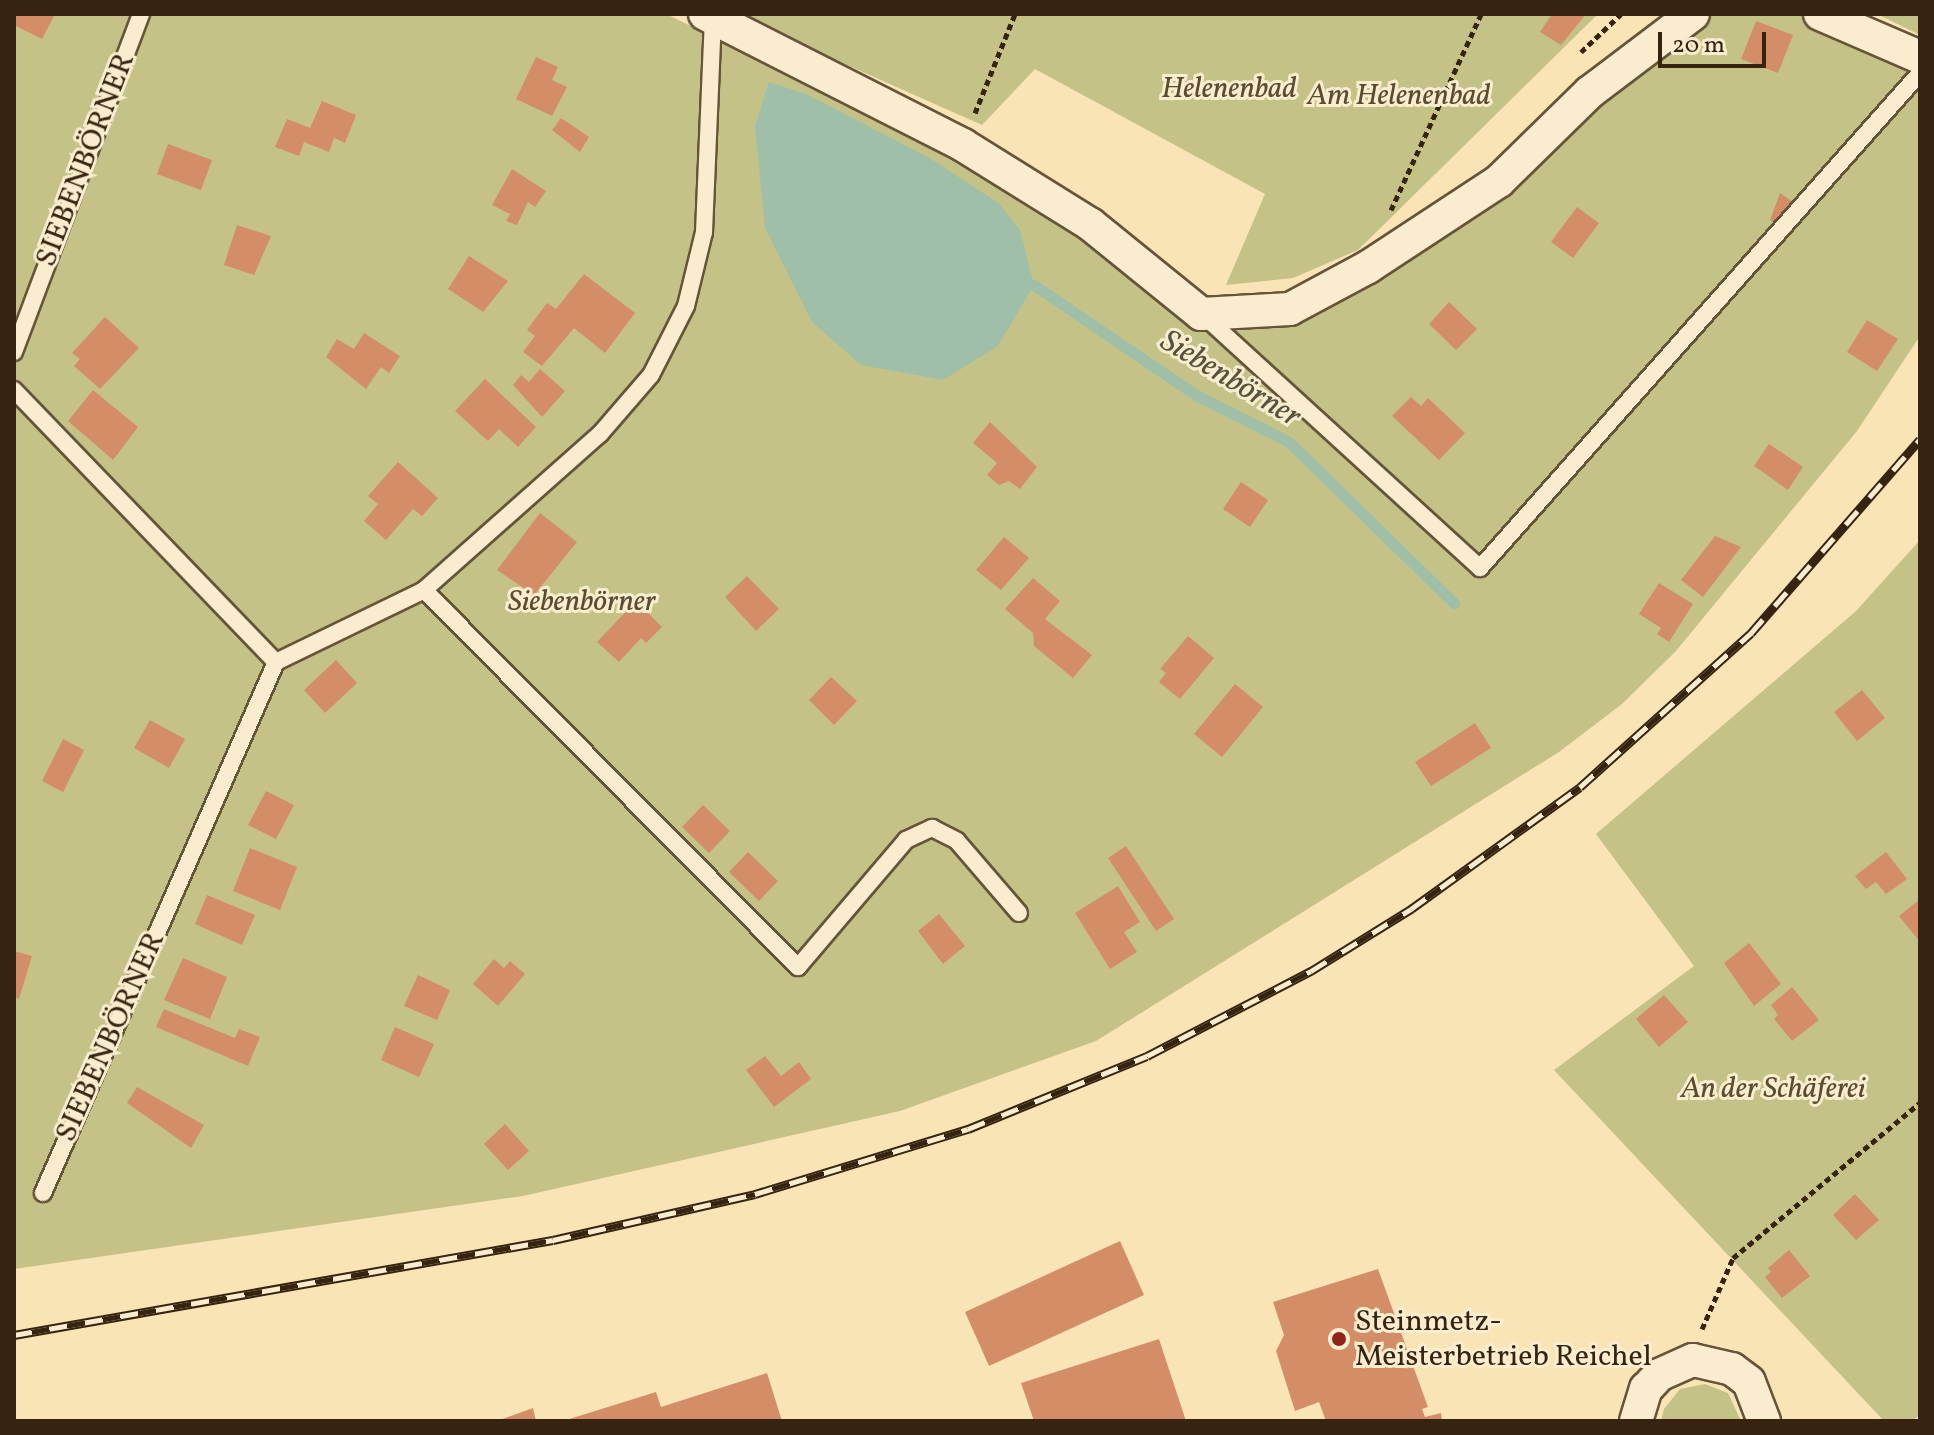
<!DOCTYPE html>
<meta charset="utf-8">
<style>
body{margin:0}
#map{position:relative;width:1934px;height:1435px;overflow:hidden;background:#f8e4b5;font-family:Vollkorn,serif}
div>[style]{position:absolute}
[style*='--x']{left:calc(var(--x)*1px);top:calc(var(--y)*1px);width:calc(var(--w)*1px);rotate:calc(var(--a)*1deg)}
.green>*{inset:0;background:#c5c288}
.water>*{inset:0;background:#9fbfa8}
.stream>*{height:11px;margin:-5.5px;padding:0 5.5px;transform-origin:5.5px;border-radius:5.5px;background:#9fbfa8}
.building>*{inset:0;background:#d38e67}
.path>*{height:5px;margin-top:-2.5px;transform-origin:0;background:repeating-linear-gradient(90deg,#362410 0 6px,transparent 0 10px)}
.roads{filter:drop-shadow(2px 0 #665439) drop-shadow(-2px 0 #665439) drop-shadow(0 2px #665439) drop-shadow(0 -2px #665439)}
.service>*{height:16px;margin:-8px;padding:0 8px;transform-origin:8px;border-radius:8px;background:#faedcf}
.minor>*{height:32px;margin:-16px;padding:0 16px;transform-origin:16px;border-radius:16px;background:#faedcf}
.rail>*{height:9px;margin-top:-4.5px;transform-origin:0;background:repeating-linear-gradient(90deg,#faedcf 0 18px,#362410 0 36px);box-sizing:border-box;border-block:2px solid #362410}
.dots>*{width:22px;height:22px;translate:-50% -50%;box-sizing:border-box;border:4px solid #faedcf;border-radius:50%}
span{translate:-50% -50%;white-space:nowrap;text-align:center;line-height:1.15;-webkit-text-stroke:6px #faedcf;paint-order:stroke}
.park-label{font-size:30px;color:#5a4c2e;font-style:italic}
.street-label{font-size:30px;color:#362410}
.poi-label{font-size:30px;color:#362410}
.left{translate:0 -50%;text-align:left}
.water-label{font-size:32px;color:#56523e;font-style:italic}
.frame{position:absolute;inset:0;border:16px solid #362410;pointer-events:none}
.scale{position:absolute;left:1658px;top:32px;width:108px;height:36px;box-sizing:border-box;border:4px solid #362410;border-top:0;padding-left:10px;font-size:24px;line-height:28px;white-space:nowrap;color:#362410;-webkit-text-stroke:6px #faedcf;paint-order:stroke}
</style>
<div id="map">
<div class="green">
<div style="clip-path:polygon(14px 14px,666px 14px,969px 162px,1080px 235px,1201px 324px,1304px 317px,1694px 14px,1819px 14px,1920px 57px,1920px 336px,1857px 431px,1676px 651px,1622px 704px,1559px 752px,1096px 1041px,900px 1111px,523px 1196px,14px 1269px)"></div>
<div style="clip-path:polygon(732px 14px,1598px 14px,1358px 250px,1293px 278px,1226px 285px,1265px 194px,1035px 69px,982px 125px)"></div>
<div style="clip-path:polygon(1877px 14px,1920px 14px,1920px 35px)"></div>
<div style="clip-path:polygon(1920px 540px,1920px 1415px,1912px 1421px,1884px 1421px,1554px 1070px,1694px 966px,1596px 834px,1856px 611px)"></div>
<div style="clip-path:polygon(1705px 1384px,1728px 1393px,1741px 1421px,1661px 1421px,1664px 1409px,1680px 1389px)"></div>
</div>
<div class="water">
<div style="clip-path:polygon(769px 82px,806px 94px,928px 157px,1000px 204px,1020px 230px,1034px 285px,998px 346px,943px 380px,861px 365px,812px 322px,765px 228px,755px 126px)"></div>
</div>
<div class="stream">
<div style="--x:1034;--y:285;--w:196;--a:34.2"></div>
<div style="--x:1196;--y:395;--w:104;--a:26.8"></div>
<div style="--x:1289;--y:442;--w:231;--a:44.3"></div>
</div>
<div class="building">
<div style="clip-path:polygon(14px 14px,55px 14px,42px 39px,14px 25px)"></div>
<div style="clip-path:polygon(1552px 14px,1586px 14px,1561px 45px,1540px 32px)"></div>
<div style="clip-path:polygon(1756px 21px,1793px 35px,1778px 73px,1741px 59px)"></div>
<div style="clip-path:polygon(536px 57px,558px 67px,552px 80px,567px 87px,552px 116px,516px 99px)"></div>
<div style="clip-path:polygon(322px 101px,356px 115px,345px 143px,334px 138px,329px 152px,304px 142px,299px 156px,275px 147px,287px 119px,310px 128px)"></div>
<div style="clip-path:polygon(561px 118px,589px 137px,580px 152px,552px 130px)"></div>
<div style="clip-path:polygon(168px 144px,212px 160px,201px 190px,157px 174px)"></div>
<div style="clip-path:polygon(512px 169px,546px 191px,535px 207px,528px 202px,517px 225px,506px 221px,510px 214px,492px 205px)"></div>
<div style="clip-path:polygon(1780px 193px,1799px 206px,1780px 227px,1770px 220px)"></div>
<div style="clip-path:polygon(1577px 207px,1599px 223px,1573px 258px,1551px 242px)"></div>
<div style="clip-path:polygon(237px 225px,271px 236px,254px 275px,224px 265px)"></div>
<div style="clip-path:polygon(469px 256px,508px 281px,483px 312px,448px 289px)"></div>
<div style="clip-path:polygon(584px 274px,635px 313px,605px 353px,574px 328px,542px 366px,523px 352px,535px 336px,527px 330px,547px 303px,556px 309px)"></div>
<div style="clip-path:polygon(1449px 302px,1477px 329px,1456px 350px,1429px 324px)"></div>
<div style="clip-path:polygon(105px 317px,139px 348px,100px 389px,74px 366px,80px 359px,72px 353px)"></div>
<div style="clip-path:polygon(1867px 320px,1898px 339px,1877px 371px,1847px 352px)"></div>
<div style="clip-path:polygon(364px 333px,400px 356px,389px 373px,381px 367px,366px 389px,326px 357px,337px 339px,354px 349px)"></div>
<div style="clip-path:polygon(540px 369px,565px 391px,542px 417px,513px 385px,521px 375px,529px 382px)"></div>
<div style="clip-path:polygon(485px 379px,536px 427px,518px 447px,499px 429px,488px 441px,455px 411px)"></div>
<div style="clip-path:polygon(93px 390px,138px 427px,113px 460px,68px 421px)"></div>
<div style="clip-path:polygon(1411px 397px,1421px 406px,1428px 398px,1465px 433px,1439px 460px,1392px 416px)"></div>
<div style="clip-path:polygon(990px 422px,1037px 467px,1020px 489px,1009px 481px,999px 485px,987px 475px,997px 463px,973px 443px)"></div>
<div style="clip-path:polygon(1769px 444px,1803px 467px,1788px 490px,1754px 466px)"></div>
<div style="clip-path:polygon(398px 462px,438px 498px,422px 516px,413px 509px,386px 540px,364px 521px,378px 504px,368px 496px)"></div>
<div style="clip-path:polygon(1241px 482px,1268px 500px,1250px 527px,1223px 509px)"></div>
<div style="clip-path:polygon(540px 513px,577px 542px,534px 595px,497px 570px)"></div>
<div style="clip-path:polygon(1715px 536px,1741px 547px,1703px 597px,1681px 580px)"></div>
<div style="clip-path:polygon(1004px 537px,1029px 558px,1001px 590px,976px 570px)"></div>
<div style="clip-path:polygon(747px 576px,779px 609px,756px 631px,725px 597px)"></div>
<div style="clip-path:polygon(1033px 578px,1060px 601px,1045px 619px,1092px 655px,1073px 678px,1034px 646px,1033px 633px,1005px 609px)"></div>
<div style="clip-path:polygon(1659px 583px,1693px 604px,1669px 642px,1657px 634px,1661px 628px,1639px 614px)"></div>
<div style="clip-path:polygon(636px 601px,662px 627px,646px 643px,641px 638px,619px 662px,597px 642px)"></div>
<div style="clip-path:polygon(1188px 636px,1214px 658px,1180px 699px,1159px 682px,1166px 673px,1160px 669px)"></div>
<div style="clip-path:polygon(336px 660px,357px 683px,325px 713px,304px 690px)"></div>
<div style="clip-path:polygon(831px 677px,857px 701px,834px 725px,809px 700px)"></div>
<div style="clip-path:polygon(1235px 684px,1263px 707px,1222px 757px,1194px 734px)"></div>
<div style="clip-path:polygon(1862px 690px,1885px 718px,1857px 741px,1834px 712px)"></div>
<div style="clip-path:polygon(150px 720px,185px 739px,169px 768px,134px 748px)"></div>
<div style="clip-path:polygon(1475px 723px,1491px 748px,1431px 786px,1415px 762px)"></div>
<div style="clip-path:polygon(63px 739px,84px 750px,63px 792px,42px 781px)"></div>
<div style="clip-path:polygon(266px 791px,294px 805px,276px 839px,248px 825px)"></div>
<div style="clip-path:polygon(703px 805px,730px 831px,709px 853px,682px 827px)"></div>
<div style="clip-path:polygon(1126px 846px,1174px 919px,1156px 931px,1108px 858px)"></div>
<div style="clip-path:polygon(250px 848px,297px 867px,280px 910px,233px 891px)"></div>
<div style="clip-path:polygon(748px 852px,778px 881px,759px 901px,729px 872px)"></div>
<div style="clip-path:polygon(1886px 852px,1907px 879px,1886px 894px,1876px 882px,1866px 889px,1855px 876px)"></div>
<div style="clip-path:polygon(1118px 886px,1140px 922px,1124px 932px,1137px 952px,1110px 969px,1075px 913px)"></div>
<div style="clip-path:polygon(207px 895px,255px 915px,242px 945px,195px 924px)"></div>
<div style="clip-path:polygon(1920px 899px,1920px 942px,1899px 916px)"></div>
<div style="clip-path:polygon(939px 914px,965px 946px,943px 964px,918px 931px)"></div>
<div style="clip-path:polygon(1749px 943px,1781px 984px,1754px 1006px,1724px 963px)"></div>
<div style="clip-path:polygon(14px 951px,32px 956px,19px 999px,14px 997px)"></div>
<div style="clip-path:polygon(183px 958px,227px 977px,210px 1019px,164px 1000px)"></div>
<div style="clip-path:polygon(494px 959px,504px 968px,510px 961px,525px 974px,498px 1006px,473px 984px)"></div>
<div style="clip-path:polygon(418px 975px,450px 990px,437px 1020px,404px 1006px)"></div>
<div style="clip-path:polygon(1792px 987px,1819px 1020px,1792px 1041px,1774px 1019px,1778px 1015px,1771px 1005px)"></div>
<div style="clip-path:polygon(1664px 995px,1688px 1022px,1659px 1047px,1636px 1019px)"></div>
<div style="clip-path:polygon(164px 1009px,235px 1038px,239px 1029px,260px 1037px,248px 1066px,156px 1027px)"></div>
<div style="clip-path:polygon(395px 1027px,434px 1044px,419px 1077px,381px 1060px)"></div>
<div style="clip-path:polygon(765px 1056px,781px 1076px,799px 1062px,811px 1079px,774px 1107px,746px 1070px)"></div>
<div style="clip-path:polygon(137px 1087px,204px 1125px,191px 1148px,127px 1103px)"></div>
<div style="clip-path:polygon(505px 1124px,529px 1151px,508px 1170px,484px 1144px)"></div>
<div style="clip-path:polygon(1855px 1194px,1879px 1220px,1856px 1240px,1833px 1215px)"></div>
<div style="clip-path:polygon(1120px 1241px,1144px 1295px,989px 1366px,965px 1312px)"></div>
<div style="clip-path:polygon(1789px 1250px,1810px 1276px,1782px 1298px,1765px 1277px,1771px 1272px,1768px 1268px)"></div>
<div style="clip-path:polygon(1378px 1269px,1428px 1407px,1422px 1409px,1425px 1417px,1441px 1413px,1442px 1421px,1326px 1421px,1319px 1402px,1295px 1411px,1276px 1351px,1284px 1335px,1273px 1302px)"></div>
<div style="clip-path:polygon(1159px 1339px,1186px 1421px,1034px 1421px,1021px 1383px)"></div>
<div style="clip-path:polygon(767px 1373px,782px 1421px,563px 1421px,656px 1392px,661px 1407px)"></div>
<div style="clip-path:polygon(533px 1408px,536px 1421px,497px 1421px)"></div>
</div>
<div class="path">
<div style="--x:1581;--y:52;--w:55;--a:-43.5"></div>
<div style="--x:975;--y:113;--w:107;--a:-68"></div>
<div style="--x:1391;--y:210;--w:216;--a:-65.3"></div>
<div style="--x:1702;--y:1329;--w:77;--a:-66.4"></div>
<div style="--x:1733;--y:1258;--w:243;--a:-39.7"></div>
</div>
<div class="roads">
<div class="service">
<div style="--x:1203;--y:315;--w:375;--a:42.4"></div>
<div style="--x:1480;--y:568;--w:662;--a:-48.37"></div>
<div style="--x:14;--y:352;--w:361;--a:-69.4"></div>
<div style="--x:14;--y:390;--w:378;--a:46.1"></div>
<div style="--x:424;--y:590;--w:531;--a:45.23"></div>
<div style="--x:798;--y:967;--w:167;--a:-49.6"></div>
<div style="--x:906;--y:840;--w:29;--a:-25"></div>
<div style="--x:932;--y:828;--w:28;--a:27"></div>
<div style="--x:957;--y:841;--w:95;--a:49.3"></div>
<div style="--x:43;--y:1193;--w:580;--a:-66.31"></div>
<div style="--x:276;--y:662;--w:165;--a:-25.9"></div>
<div style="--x:424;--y:590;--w:235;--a:-41.6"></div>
<div style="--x:600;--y:434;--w:78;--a:-49.2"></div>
<div style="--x:651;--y:375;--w:77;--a:-63.1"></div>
<div style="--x:686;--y:306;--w:76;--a:-76.3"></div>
<div style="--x:704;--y:232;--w:214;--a:-87.6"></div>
</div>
<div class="minor">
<div style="--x:705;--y:14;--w:289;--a:26.9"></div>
<div style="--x:963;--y:145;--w:150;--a:31.9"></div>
<div style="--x:1090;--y:224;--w:143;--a:39"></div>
<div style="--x:1201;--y:314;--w:89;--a:-3.2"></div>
<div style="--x:1290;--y:309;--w:89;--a:-28.3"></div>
<div style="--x:1368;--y:267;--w:157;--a:-33.3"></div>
<div style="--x:1499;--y:181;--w:127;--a:-44.4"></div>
<div style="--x:1590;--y:92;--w:129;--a:-37.1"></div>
<div style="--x:1820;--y:14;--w:109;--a:23.3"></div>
<div style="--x:1636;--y:1421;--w:34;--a:-73"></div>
<div style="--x:1646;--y:1389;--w:19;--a:-47"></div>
<div style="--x:1659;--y:1375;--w:37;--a:-24"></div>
<div style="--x:1693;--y:1360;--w:40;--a:13"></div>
<div style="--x:1732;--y:1369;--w:21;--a:37"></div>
<div style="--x:1749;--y:1382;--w:42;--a:69"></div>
</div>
</div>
<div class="rail">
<div style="--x:14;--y:1335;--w:547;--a:-10"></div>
<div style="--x:553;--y:1240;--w:207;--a:-12.8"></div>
<div style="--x:755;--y:1194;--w:223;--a:-17"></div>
<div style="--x:968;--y:1129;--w:193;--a:-22.2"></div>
<div style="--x:1147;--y:1056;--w:185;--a:-27.4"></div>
<div style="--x:1311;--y:971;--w:118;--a:-31.8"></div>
<div style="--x:1411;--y:909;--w:208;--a:-35.8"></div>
<div style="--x:1580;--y:787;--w:230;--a:-42"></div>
<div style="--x:1751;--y:633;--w:257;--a:-48.9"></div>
</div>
<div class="dots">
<div style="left:1339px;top:1339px;background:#8f2418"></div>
</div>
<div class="park-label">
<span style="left:1229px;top:89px">Helenenbad</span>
<span style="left:1399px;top:96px">Am Helenenbad</span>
<span style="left:582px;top:602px">Siebenbörner</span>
<span style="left:1773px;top:1089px">An der Schäferei</span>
</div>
<div class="street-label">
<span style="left:86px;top:160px;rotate:-69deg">SIEBENBÖRNER</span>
<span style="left:111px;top:1037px;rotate:-66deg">SIEBENBÖRNER</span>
</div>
<div class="poi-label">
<span class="left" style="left:1355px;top:1339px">Steinmetz-<br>Meisterbetrieb Reichel</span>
</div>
<div class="water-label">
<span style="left:1230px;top:380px;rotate:31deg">Siebenbörner</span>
</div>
<div class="frame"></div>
<div class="scale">20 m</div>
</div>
